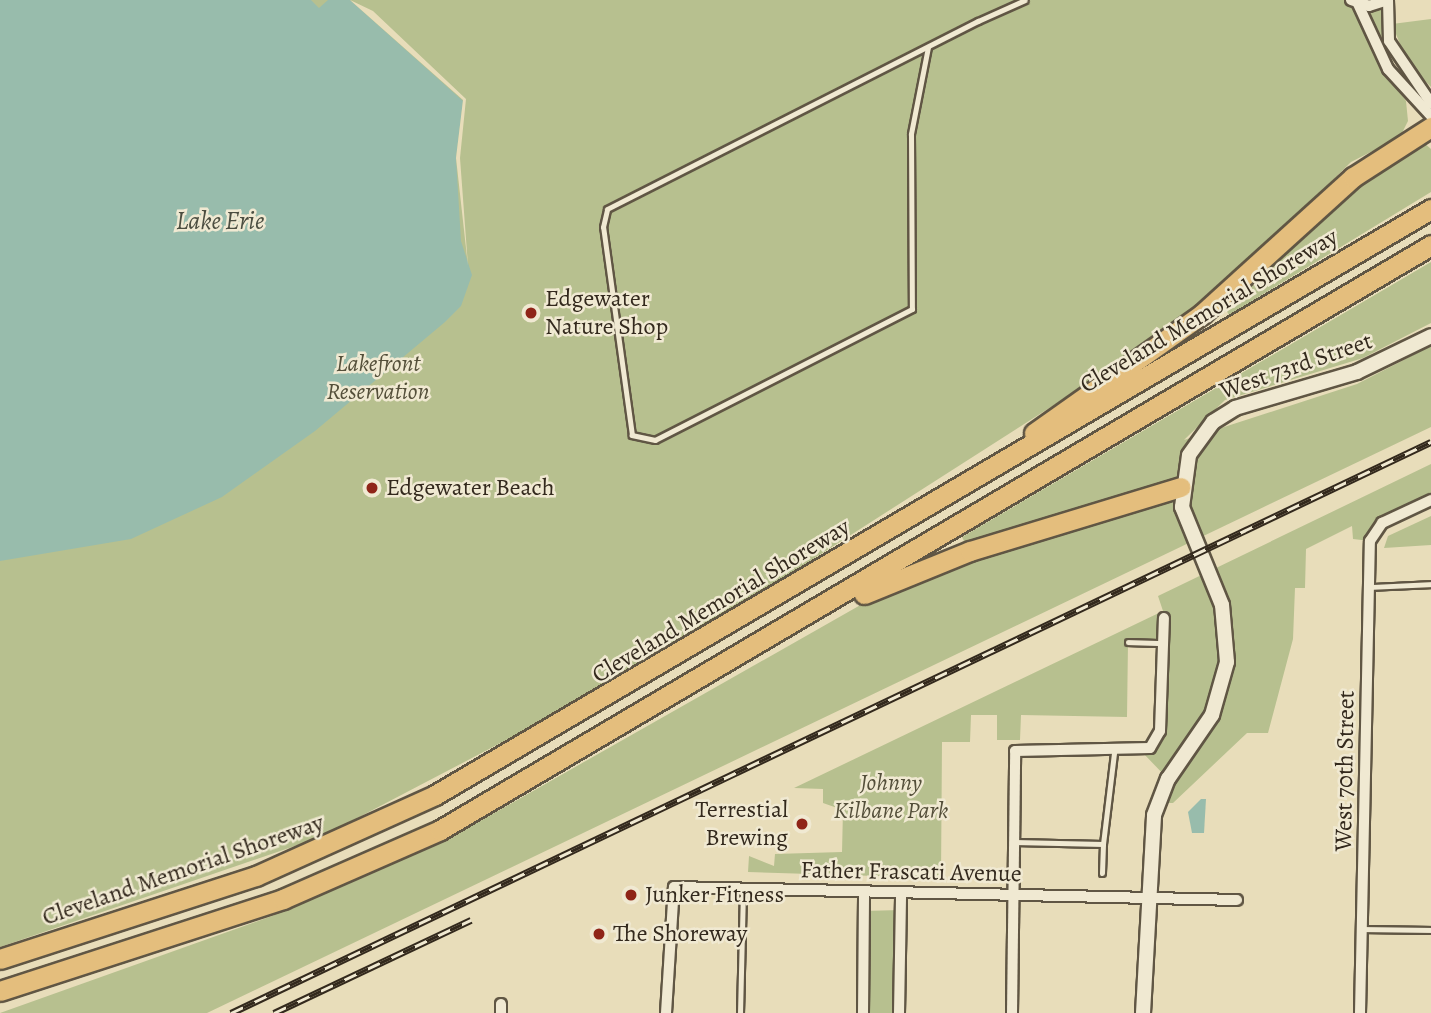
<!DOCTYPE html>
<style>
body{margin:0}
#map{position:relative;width:1431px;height:1013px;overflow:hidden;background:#e8ddba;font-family:Alegreya,serif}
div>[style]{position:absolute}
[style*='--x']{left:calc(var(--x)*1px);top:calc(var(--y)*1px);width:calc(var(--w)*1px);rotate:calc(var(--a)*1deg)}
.green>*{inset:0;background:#b7c08f}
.water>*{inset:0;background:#98bcac}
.pier>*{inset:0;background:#e8ddba}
.roads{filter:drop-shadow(2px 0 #605644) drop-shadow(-2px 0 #605644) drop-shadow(0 2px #605644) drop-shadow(0 -2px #605644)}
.service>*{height:5px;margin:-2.5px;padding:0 2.5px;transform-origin:2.5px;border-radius:2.5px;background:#f0e9d2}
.minor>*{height:10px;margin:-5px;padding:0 5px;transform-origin:5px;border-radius:5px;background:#f0e9d2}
.tertiary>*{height:14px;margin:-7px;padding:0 7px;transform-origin:7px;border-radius:7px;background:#f0e9d2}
.motorway>*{height:19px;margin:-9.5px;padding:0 9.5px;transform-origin:9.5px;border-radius:9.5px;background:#e4be7d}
.rail>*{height:7px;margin-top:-3.5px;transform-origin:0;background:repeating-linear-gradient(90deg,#f0e9d2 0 13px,#33291d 0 26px);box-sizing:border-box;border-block:2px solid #33291d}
.dots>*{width:19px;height:19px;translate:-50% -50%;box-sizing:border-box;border:4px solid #f0e9d2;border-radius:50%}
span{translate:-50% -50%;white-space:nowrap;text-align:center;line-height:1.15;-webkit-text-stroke:5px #f0e9d2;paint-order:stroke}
.poi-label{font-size:24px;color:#33291d}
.left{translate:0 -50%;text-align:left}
.right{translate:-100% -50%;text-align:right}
.street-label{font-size:24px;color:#33291d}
.park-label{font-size:24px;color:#544f3a;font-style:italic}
.water-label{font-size:26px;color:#4c4e41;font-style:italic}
</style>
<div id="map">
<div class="green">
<div style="clip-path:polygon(0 0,1393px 0,1378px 60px,1406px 101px,1408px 121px,1400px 137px,1351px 162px,1216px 295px,1121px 362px,757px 595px,535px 725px,321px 837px,0 947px)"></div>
<div style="clip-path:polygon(1431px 19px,1431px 87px,1408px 64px,1392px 24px)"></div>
<div style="clip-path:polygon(1423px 142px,1431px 149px,1431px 192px,1229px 315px,1224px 306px,1346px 191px)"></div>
<div style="clip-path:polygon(1431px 262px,1431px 323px,1363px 358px,1225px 400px,1184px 440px,1357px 384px,1431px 346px,1431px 427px,207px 1013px,0 1013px,272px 916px,459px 833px,966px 545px,962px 537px)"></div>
<div style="clip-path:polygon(1431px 464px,1431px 500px,1382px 523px,1370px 541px,1353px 539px,1352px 526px,1306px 549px,1305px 588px,1295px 588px,1293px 639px,1268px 733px,1247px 733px,1173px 803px,1158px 803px,1168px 779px,1142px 752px,1154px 744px,1163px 643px,1128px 643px,1127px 717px,1021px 715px,1020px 740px,997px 740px,997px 715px,971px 715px,970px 742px,942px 742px,941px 878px,748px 872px,749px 856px,774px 866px,775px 854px,842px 852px,843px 810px,823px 803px,823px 789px,794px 788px,1163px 611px,1158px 596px)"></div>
<div style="clip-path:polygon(1431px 516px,1431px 545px,1384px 548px,1388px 536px)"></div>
<div style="clip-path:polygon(900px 910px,899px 1013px,863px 1013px,864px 911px)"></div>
</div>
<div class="water">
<div style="clip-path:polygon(0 0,311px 0,319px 8px,328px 0,350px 0,463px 101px,456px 158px,461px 241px,472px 275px,461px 306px,445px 322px,315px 431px,222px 497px,131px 539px,0 561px)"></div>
<div style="clip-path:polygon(1201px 799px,1206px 799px,1204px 833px,1192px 833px,1188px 812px)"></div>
</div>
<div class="pier">
<div style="clip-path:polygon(350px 0,373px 11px,466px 99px,460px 158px,468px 266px,456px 158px,463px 100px)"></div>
</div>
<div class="roads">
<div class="service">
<div style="--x:928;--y:47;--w:89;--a:101.1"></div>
<div style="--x:911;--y:134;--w:175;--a:89.7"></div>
<div style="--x:912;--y:309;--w:288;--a:153"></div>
<div style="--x:655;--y:440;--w:24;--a:-168"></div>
<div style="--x:632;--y:435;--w:210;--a:-97.9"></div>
<div style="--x:603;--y:227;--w:18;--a:-77"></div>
<div style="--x:607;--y:209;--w:416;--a:-26.9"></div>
<div style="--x:978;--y:21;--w:51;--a:-24.1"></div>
<div style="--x:1370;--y:587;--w:61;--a:-2.8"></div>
<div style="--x:1128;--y:642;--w:35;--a:2"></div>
<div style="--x:1014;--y:842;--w:89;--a:1.3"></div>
<div style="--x:1103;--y:844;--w:29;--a:92"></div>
<div style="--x:1103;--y:844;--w:92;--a:-83.1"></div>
<div style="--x:1362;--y:929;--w:69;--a:0.8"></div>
<div style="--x:740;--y:1013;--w:124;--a:-88.6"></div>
</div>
<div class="minor">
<div style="--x:1351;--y:0;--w:19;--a:18"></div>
<div style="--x:1369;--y:6;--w:19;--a:-18"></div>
<div style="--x:1388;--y:0;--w:41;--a:88.6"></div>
<div style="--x:1389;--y:41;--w:75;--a:55.9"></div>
<div style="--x:1358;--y:4;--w:72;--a:65.2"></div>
<div style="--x:1388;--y:69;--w:64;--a:47.5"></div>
<div style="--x:501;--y:1013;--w:9;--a:-90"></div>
<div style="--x:666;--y:1013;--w:126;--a:-86.4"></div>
<div style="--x:674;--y:887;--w:563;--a:1.32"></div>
<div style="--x:863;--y:1013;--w:121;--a:-89.5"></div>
<div style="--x:899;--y:1013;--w:120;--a:-89"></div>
<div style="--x:1012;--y:1013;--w:262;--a:-89.3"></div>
<div style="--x:1015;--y:751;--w:135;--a:-1.3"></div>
<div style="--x:1150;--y:748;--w:20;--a:-60"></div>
<div style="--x:1160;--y:731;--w:113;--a:-88"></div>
<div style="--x:1360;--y:1013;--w:472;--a:-88.8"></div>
<div style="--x:1370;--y:541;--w:22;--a:-56"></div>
<div style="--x:1382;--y:523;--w:54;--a:-25.1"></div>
</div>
<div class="tertiary">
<div style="--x:1143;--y:1013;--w:198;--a:-86.8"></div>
<div style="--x:1154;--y:815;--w:39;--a:-69"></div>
<div style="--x:1168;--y:779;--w:78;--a:-55.5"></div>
<div style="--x:1212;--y:715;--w:55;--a:-74.2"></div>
<div style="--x:1227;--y:662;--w:57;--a:-95"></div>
<div style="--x:1222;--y:605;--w:106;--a:-112.2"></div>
<div style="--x:1182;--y:507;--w:52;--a:-82.3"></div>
<div style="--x:1189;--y:455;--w:41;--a:-54"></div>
<div style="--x:1213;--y:422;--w:26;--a:-32"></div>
<div style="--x:1235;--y:408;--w:127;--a:-16.4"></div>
<div style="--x:1357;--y:372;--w:82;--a:-25.9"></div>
</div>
<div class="motorway">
<div style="--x:1034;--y:433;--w:206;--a:-35.3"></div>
<div style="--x:1202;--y:314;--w:204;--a:-42.2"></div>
<div style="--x:1353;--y:177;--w:93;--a:-32.7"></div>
<div style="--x:864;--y:594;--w:114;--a:-22.1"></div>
<div style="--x:970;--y:551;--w:220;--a:-16.9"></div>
<div style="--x:0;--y:959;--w:269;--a:-18"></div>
<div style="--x:256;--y:876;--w:196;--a:-24.3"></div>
<div style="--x:435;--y:795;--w:1156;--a:-30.47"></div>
<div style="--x:0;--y:991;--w:298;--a:-18"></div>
<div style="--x:283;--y:899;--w:171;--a:-23.7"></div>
<div style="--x:440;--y:830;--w:1151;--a:-30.55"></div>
</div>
</div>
<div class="rail">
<div style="--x:231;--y:1013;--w:1329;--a:-25.45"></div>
<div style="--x:274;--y:1013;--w:218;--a:-25.3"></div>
</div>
<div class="dots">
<div style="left:531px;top:313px;background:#8f2418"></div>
<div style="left:372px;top:488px;background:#8f2418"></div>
<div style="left:802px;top:824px;background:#8f2418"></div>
<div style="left:631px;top:895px;background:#8f2418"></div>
<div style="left:599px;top:934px;background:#8f2418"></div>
</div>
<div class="poi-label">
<span class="left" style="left:545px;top:313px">Edgewater<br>Nature Shop</span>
<span class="left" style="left:386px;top:488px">Edgewater Beach</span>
<span class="right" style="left:788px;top:824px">Terrestial<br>Brewing</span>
<span class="left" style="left:645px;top:895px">Junker Fitness</span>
<span class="left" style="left:613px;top:934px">The Shoreway</span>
</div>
<div class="street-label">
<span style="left:1209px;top:311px;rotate:-31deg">Cleveland Memorial Shoreway</span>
<span style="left:1296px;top:366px;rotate:-19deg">West 73rd Street</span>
<span style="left:721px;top:601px;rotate:-31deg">Cleveland Memorial Shoreway</span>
<span style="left:1345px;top:771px;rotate:-89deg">West 70th Street</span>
<span style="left:183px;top:870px;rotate:-19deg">Cleveland Memorial Shoreway</span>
<span style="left:911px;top:872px;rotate:1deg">Father Frascati Avenue</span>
</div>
<div class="park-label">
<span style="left:378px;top:378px">Lakefront<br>Reservation</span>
<span style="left:891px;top:797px">Johnny<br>Kilbane Park</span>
</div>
<div class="water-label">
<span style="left:220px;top:221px">Lake Erie</span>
</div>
</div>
